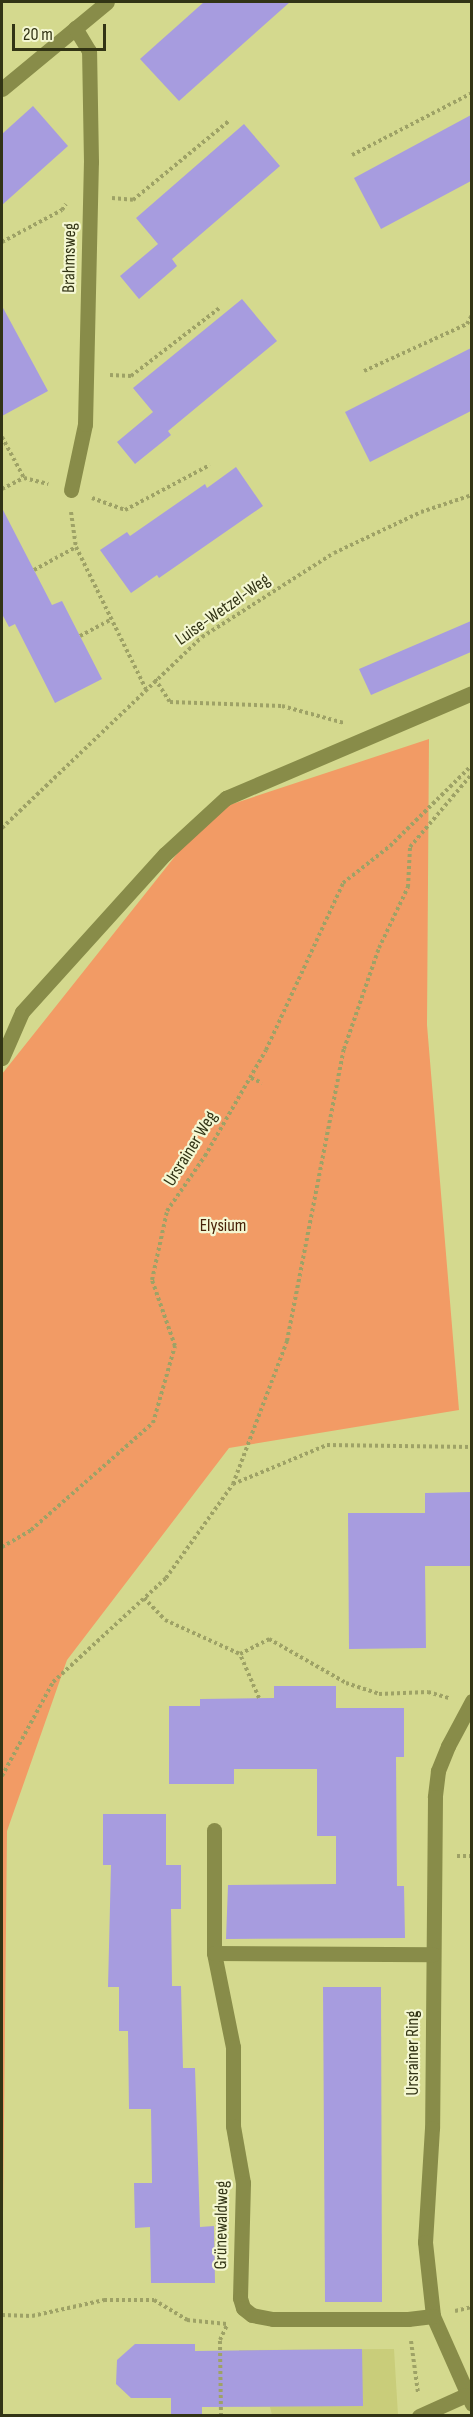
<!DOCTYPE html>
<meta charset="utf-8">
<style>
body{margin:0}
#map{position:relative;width:473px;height:2417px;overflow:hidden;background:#d4d98e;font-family:"Sofia Sans Condensed",sans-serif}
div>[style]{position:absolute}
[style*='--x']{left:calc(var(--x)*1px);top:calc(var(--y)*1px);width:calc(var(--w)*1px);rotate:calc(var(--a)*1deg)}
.built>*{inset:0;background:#c9cd7a}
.green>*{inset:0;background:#f29b65}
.building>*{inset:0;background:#a79cdf}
.path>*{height:4px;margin-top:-2px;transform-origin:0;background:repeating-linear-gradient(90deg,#9ea266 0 3px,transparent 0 6px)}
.minor>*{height:15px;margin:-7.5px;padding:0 7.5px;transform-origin:7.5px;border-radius:7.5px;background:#888c49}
span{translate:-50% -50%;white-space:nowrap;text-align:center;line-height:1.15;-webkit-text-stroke:4.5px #f4f7d2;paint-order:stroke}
.street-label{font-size:18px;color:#323415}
.park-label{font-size:18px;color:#482208}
.frame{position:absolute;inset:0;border:3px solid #323415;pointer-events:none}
.scale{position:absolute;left:12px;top:24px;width:94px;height:27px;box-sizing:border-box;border:3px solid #323415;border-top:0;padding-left:8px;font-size:18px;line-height:21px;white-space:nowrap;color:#323415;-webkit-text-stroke:4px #f4f7d2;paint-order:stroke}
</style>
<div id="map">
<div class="built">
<div style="clip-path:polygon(394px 2349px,398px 2415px,272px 2415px,270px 2407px,240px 2407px,239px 2350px)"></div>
</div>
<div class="green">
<div style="clip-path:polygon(429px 739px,427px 1025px,459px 1410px,229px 1448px,67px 1660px,7px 1831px,2px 2312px,2px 1074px,211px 811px)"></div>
</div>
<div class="building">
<div style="clip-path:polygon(204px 2px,290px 2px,179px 101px,140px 59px)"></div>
<div style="clip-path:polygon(33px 106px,68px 146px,2px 205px,2px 134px)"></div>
<div style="clip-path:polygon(471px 115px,471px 181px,381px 229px,354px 178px)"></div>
<div style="clip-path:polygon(244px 124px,280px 166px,172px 259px,177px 266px,139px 299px,120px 276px,158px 244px,136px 218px)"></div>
<div style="clip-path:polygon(242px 299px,277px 341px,168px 431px,171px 435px,135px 464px,117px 442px,153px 412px,133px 388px)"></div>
<div style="clip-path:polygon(2px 306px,48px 391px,2px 416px)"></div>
<div style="clip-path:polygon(471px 348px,471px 411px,370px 462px,345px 412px)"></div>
<div style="clip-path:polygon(236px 467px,263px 506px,159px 578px,157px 575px,131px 593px,100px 550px,127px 532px,130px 536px,205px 484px,207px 488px)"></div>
<div style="clip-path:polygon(2px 508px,52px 605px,62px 601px,102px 679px,55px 703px,15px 624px,9px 627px,2px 614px)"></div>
<div style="clip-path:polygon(471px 621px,471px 652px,371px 695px,359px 669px)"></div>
<div style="clip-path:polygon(471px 1492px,471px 1566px,425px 1566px,426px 1648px,349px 1649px,348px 1513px,425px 1513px,425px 1493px)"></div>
<div style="clip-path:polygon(274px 1686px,336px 1686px,336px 1708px,404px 1708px,404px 1757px,396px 1757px,397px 1886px,404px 1886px,405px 1938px,226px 1939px,228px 1885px,336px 1884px,336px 1836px,317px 1836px,317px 1769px,234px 1769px,234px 1784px,169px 1784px,169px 1706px,200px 1706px,200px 1699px,274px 1698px)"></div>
<div style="clip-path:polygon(103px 1814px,166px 1814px,166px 1865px,181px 1865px,181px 1909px,171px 1909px,172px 1986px,181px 1986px,183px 2068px,195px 2068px,200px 2227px,214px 2226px,215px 2283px,151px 2283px,150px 2227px,135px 2228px,134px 2183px,152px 2183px,151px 2109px,129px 2109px,128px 2031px,119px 2031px,119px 1987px,108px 1987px,111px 1865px,103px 1865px)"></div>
<div style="clip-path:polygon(323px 1987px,381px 1987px,382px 2302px,325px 2302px)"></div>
<div style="clip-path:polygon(135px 2344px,195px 2344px,195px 2351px,362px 2349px,363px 2406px,202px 2407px,202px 2415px,171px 2415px,171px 2398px,131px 2398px,116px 2384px,117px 2360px)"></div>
</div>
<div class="path">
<div style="--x:352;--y:155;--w:135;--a:-27.3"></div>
<div style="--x:112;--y:198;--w:21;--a:5"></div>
<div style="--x:133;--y:200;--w:124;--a:-39.5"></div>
<div style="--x:2;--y:242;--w:68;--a:-28.1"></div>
<div style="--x:62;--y:210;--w:7;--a:-56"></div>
<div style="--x:364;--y:371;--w:113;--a:-24.5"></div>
<div style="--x:467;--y:324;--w:10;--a:-61"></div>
<div style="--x:110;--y:375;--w:21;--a:3"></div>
<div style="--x:131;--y:376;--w:113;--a:-37.5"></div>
<div style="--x:2;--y:437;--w:47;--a:61.8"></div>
<div style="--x:24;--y:478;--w:25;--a:14"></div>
<div style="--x:2;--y:489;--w:25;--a:-27"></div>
<div style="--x:92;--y:498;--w:35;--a:20"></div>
<div style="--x:125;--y:510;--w:96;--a:-27.9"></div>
<div style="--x:71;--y:512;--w:35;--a:82"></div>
<div style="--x:76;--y:547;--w:158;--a:63.8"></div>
<div style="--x:34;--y:570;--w:48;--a:-28.7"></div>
<div style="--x:80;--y:636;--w:34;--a:-28"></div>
<div style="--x:155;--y:679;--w:27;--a:57"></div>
<div style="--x:170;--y:702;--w:112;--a:2"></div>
<div style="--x:282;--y:706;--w:64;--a:15.3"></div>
<div style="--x:2;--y:828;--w:277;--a:-43.7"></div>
<div style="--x:202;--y:637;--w:156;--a:-32.5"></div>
<div style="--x:334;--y:553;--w:96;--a:-25.2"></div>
<div style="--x:421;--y:512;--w:54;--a:-18.4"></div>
<div style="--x:251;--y:1078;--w:12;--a:24"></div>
<div style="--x:233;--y:1484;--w:153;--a:-69.3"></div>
<div style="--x:287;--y:1341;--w:298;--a:-79"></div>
<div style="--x:344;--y:1049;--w:107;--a:-70.9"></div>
<div style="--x:379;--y:948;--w:68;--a:-64.6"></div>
<div style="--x:408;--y:887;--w:40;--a:-87.1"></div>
<div style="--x:410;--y:847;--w:96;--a:-49.7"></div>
<div style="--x:2;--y:1547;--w:34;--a:-30"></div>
<div style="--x:31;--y:1530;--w:162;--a:-41.3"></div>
<div style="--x:153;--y:1423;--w:80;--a:-74.1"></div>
<div style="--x:175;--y:1346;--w:70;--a:-109.2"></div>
<div style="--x:152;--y:1280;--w:71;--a:-77.7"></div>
<div style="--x:167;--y:1211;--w:67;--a:-55.4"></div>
<div style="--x:205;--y:1156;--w:122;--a:-60.1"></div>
<div style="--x:266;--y:1050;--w:184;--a:-65.2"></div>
<div style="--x:343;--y:883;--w:60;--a:-38.2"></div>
<div style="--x:390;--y:846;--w:115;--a:-44.6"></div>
<div style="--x:144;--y:1598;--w:30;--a:46"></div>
<div style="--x:165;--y:1620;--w:82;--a:24.4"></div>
<div style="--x:259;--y:1698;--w:48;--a:-113.4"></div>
<div style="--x:240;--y:1654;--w:33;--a:-27"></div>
<div style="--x:269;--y:1639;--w:89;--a:29.7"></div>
<div style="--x:346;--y:1683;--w:35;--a:18"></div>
<div style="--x:379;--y:1694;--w:49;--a:-2.3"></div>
<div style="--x:428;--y:1692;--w:22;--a:16"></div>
<div style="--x:2;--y:1776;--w:107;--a:-61.5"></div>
<div style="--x:53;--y:1682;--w:154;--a:-42.6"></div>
<div style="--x:166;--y:1578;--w:115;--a:-54.5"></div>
<div style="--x:233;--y:1484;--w:102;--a:-22.5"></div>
<div style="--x:327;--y:1445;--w:145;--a:0.8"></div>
<div style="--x:457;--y:1856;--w:15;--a:0"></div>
<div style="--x:455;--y:2311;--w:17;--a:-13"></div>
<div style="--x:2;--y:2315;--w:30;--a:2"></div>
<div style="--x:32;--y:2316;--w:74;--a:-12.5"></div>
<div style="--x:104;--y:2300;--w:50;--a:0"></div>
<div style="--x:154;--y:2300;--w:39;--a:31"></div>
<div style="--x:187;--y:2320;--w:40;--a:5.7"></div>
<div style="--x:411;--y:2341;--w:52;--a:82.3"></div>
<div style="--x:221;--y:2416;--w:76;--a:-90.8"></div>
<div style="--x:220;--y:2340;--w:17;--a:-65"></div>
</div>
<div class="minor">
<div style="--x:2;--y:89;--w:136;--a:-39.6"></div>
<div style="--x:71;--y:490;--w:67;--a:-78"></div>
<div style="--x:85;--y:424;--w:262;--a:-88.7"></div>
<div style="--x:91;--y:162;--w:111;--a:-91"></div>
<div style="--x:89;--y:51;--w:27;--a:-121"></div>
<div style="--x:2;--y:1058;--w:50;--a:-66.5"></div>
<div style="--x:22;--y:1012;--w:213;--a:-47.9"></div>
<div style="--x:165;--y:854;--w:83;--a:-42.6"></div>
<div style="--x:226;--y:798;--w:267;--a:-23.1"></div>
<div style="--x:472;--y:1701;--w:51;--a:118.1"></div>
<div style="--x:448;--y:1746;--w:27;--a:112"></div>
<div style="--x:438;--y:1771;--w:26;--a:97"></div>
<div style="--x:435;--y:1797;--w:331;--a:90.5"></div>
<div style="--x:432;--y:2128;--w:114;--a:93.5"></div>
<div style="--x:425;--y:2242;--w:74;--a:83.8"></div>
<div style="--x:433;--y:2316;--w:96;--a:66.1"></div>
<div style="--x:214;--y:1830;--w:123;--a:90"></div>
<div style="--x:214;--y:1953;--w:96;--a:78.6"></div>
<div style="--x:233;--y:2047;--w:79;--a:90"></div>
<div style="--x:233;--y:2126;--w:58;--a:80"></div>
<div style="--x:243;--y:2183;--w:115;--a:91.5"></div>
<div style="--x:240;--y:2298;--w:10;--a:73"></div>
<div style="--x:243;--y:2308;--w:11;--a:38"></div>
<div style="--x:252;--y:2315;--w:21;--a:11"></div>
<div style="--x:273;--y:2319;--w:135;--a:0"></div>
<div style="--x:408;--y:2319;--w:25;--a:-7"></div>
<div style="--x:214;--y:1953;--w:219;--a:0.3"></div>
<div style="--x:419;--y:2416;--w:51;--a:-24.1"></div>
</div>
<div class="street-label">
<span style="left:70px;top:258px;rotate:-89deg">Brahmsweg</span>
<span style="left:223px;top:610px;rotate:-35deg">Luise-Wetzel-Weg</span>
<span style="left:191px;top:1149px;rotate:-58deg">Ursrainer Weg</span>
<span style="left:413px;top:2053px;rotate:-90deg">Ursrainer Ring</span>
<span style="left:222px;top:2225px;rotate:-89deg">Grünewaldweg</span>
</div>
<div class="park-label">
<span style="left:223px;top:1226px">Elysium</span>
</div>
<div class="frame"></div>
<div class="scale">20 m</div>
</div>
